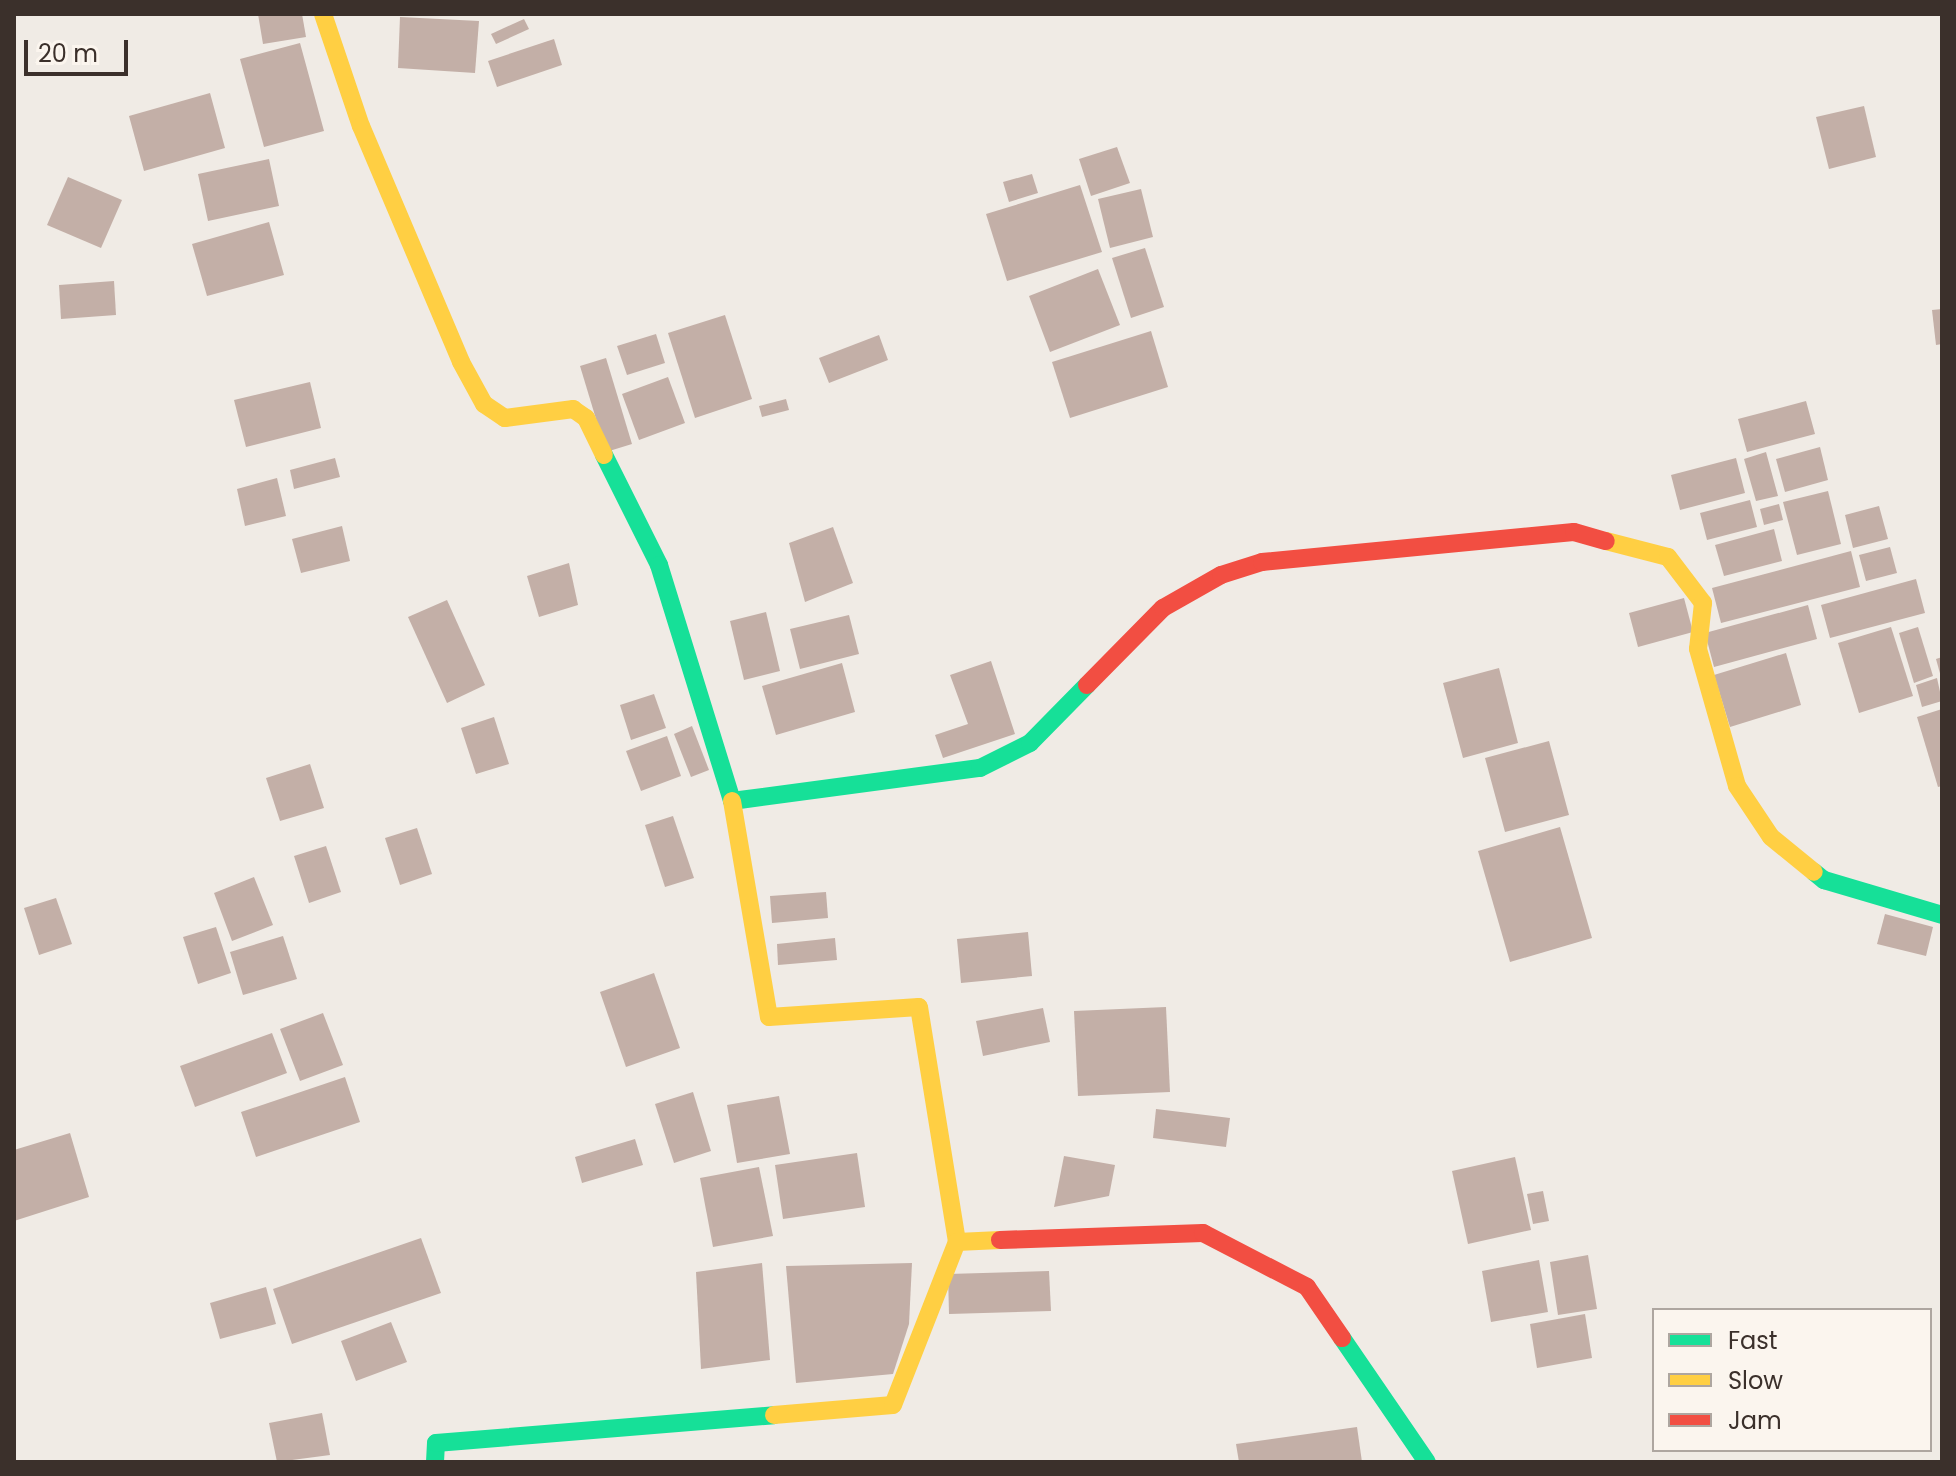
<!DOCTYPE html>
<style>
body{margin:0}
#map{position:relative;width:1956px;height:1476px;overflow:hidden;background:#f0ebe5;font-family:Poppins,sans-serif}
div>[style]{position:absolute}
[style*='--x']{left:calc(var(--x)*1px);top:calc(var(--y)*1px);width:calc(var(--w)*1px);rotate:calc(var(--a)*1deg)}
.building>*{inset:0;background:#c3afa7}
.fast>*{height:18px;margin:-9px;padding:0 9px;transform-origin:9px;border-radius:9px;background:#16e098}
.slow>*{height:18px;margin:-9px;padding:0 9px;transform-origin:9px;border-radius:9px;background:#ffcf43}
.jam>*{height:18px;margin:-9px;padding:0 9px;transform-origin:9px;border-radius:9px;background:#f24e42}
span{translate:-50% -50%;white-space:nowrap;text-align:center;line-height:1.15;-webkit-text-stroke:7px #fbf5ee;paint-order:stroke}
.frame{position:absolute;inset:0;border:16px solid #3b302b;pointer-events:none}
.legend{position:absolute;left:1652px;top:1308px;width:280px;height:144px;box-sizing:border-box;background:#fbf5ee;border:2px solid #aea6a0;margin:0;padding:10px 14px;list-style:none;font-size:24px;color:#3b302b}
.legend li{display:flex;align-items:center;gap:16px;height:40px}
.legend b{width:40px;border:2px solid #aea6a0}
.scale{position:absolute;left:24px;top:40px;width:104px;height:36px;box-sizing:border-box;border:4px solid #3b302b;border-top:0;padding-left:10px;font-size:24px;line-height:28px;white-space:nowrap;color:#3b302b;-webkit-text-stroke:6px #fbf5ee;paint-order:stroke}
</style>
<div id="map">
<div class="building">
<div style="clip-path:polygon(258px 14px,302px 14px,306px 37px,263px 44px)"></div>
<div style="clip-path:polygon(400px 17px,479px 21px,475px 73px,398px 68px)"></div>
<div style="clip-path:polygon(524px 19px,529px 29px,496px 44px,491px 34px)"></div>
<div style="clip-path:polygon(554px 39px,562px 65px,497px 87px,488px 61px)"></div>
<div style="clip-path:polygon(300px 43px,324px 131px,264px 147px,240px 59px)"></div>
<div style="clip-path:polygon(210px 93px,225px 148px,144px 171px,129px 116px)"></div>
<div style="clip-path:polygon(1864px 106px,1876px 157px,1829px 169px,1816px 117px)"></div>
<div style="clip-path:polygon(1117px 147px,1130px 183px,1091px 196px,1079px 159px)"></div>
<div style="clip-path:polygon(269px 159px,279px 206px,208px 221px,198px 174px)"></div>
<div style="clip-path:polygon(1032px 174px,1038px 193px,1009px 202px,1003px 182px)"></div>
<div style="clip-path:polygon(68px 177px,122px 200px,101px 248px,47px 225px)"></div>
<div style="clip-path:polygon(1080px 185px,1102px 252px,1007px 281px,986px 214px)"></div>
<div style="clip-path:polygon(1141px 189px,1153px 237px,1110px 248px,1098px 199px)"></div>
<div style="clip-path:polygon(269px 222px,284px 275px,207px 296px,192px 244px)"></div>
<div style="clip-path:polygon(1145px 248px,1164px 307px,1131px 318px,1112px 258px)"></div>
<div style="clip-path:polygon(1098px 269px,1120px 325px,1050px 352px,1029px 296px)"></div>
<div style="clip-path:polygon(114px 281px,116px 315px,61px 319px,59px 285px)"></div>
<div style="clip-path:polygon(1942px 309px,1942px 344px,1936px 345px,1932px 310px)"></div>
<div style="clip-path:polygon(725px 315px,752px 399px,695px 418px,668px 333px)"></div>
<div style="clip-path:polygon(1151px 331px,1168px 387px,1070px 418px,1052px 362px)"></div>
<div style="clip-path:polygon(656px 334px,665px 363px,627px 375px,617px 346px)"></div>
<div style="clip-path:polygon(879px 335px,888px 360px,829px 383px,819px 358px)"></div>
<div style="clip-path:polygon(606px 358px,632px 444px,606px 452px,580px 366px)"></div>
<div style="clip-path:polygon(668px 377px,685px 423px,639px 440px,622px 394px)"></div>
<div style="clip-path:polygon(310px 382px,321px 428px,246px 447px,234px 400px)"></div>
<div style="clip-path:polygon(786px 399px,789px 410px,762px 417px,759px 406px)"></div>
<div style="clip-path:polygon(1806px 401px,1815px 434px,1747px 452px,1738px 419px)"></div>
<div style="clip-path:polygon(1820px 447px,1828px 480px,1785px 492px,1776px 459px)"></div>
<div style="clip-path:polygon(1766px 452px,1778px 496px,1756px 501px,1744px 459px)"></div>
<div style="clip-path:polygon(335px 458px,340px 477px,294px 489px,290px 470px)"></div>
<div style="clip-path:polygon(1736px 458px,1745px 493px,1680px 510px,1671px 475px)"></div>
<div style="clip-path:polygon(277px 478px,286px 516px,245px 526px,237px 489px)"></div>
<div style="clip-path:polygon(1828px 491px,1841px 544px,1797px 555px,1783px 502px)"></div>
<div style="clip-path:polygon(1750px 500px,1757px 527px,1707px 540px,1700px 513px)"></div>
<div style="clip-path:polygon(1779px 504px,1783px 520px,1764px 525px,1760px 509px)"></div>
<div style="clip-path:polygon(1879px 506px,1888px 539px,1853px 548px,1845px 515px)"></div>
<div style="clip-path:polygon(342px 526px,350px 561px,301px 573px,292px 539px)"></div>
<div style="clip-path:polygon(833px 527px,853px 583px,805px 602px,789px 543px)"></div>
<div style="clip-path:polygon(1774px 529px,1782px 561px,1724px 576px,1715px 545px)"></div>
<div style="clip-path:polygon(1890px 547px,1897px 573px,1866px 581px,1859px 555px)"></div>
<div style="clip-path:polygon(1851px 551px,1860px 587px,1721px 623px,1712px 588px)"></div>
<div style="clip-path:polygon(569px 563px,578px 605px,539px 617px,527px 576px)"></div>
<div style="clip-path:polygon(1916px 579px,1925px 613px,1830px 638px,1821px 605px)"></div>
<div style="clip-path:polygon(1684px 598px,1693px 632px,1638px 647px,1629px 613px)"></div>
<div style="clip-path:polygon(447px 600px,485px 685px,447px 703px,408px 617px)"></div>
<div style="clip-path:polygon(1808px 605px,1817px 639px,1714px 667px,1705px 633px)"></div>
<div style="clip-path:polygon(766px 612px,780px 671px,744px 680px,730px 621px)"></div>
<div style="clip-path:polygon(849px 615px,859px 654px,800px 669px,790px 629px)"></div>
<div style="clip-path:polygon(1891px 627px,1913px 696px,1859px 713px,1838px 643px)"></div>
<div style="clip-path:polygon(1918px 627px,1933px 676px,1914px 683px,1899px 633px)"></div>
<div style="clip-path:polygon(1786px 653px,1801px 705px,1730px 727px,1714px 675px)"></div>
<div style="clip-path:polygon(1942px 657px,1942px 677px,1941px 677px,1936px 659px)"></div>
<div style="clip-path:polygon(991px 661px,1015px 734px,943px 758px,935px 735px,968px 724px,950px 675px)"></div>
<div style="clip-path:polygon(842px 663px,855px 712px,776px 735px,762px 686px)"></div>
<div style="clip-path:polygon(1499px 668px,1518px 743px,1463px 758px,1443px 683px)"></div>
<div style="clip-path:polygon(1937px 678px,1942px 701px,1922px 707px,1916px 685px)"></div>
<div style="clip-path:polygon(654px 694px,666px 728px,631px 740px,620px 705px)"></div>
<div style="clip-path:polygon(1942px 709px,1942px 786px,1938px 787px,1917px 717px)"></div>
<div style="clip-path:polygon(494px 717px,509px 764px,476px 774px,461px 728px)"></div>
<div style="clip-path:polygon(692px 726px,709px 770px,691px 777px,674px 734px)"></div>
<div style="clip-path:polygon(667px 736px,681px 776px,641px 791px,626px 751px)"></div>
<div style="clip-path:polygon(1549px 741px,1569px 815px,1505px 832px,1485px 758px)"></div>
<div style="clip-path:polygon(310px 764px,324px 808px,280px 821px,266px 778px)"></div>
<div style="clip-path:polygon(673px 816px,694px 878px,665px 887px,645px 825px)"></div>
<div style="clip-path:polygon(1560px 827px,1592px 938px,1510px 962px,1478px 851px)"></div>
<div style="clip-path:polygon(417px 828px,432px 874px,400px 885px,385px 838px)"></div>
<div style="clip-path:polygon(326px 846px,341px 892px,309px 903px,294px 856px)"></div>
<div style="clip-path:polygon(254px 877px,273px 925px,232px 941px,214px 893px)"></div>
<div style="clip-path:polygon(826px 892px,828px 918px,772px 923px,770px 896px)"></div>
<div style="clip-path:polygon(56px 898px,72px 944px,39px 955px,24px 908px)"></div>
<div style="clip-path:polygon(1885px 914px,1933px 927px,1926px 956px,1877px 944px)"></div>
<div style="clip-path:polygon(216px 927px,231px 973px,198px 984px,183px 937px)"></div>
<div style="clip-path:polygon(1028px 932px,1032px 976px,961px 983px,957px 939px)"></div>
<div style="clip-path:polygon(283px 936px,297px 979px,243px 995px,230px 952px)"></div>
<div style="clip-path:polygon(835px 938px,837px 960px,778px 965px,777px 944px)"></div>
<div style="clip-path:polygon(654px 973px,680px 1048px,626px 1067px,600px 992px)"></div>
<div style="clip-path:polygon(1166px 1007px,1170px 1092px,1078px 1096px,1074px 1011px)"></div>
<div style="clip-path:polygon(1043px 1008px,1050px 1042px,983px 1056px,976px 1021px)"></div>
<div style="clip-path:polygon(323px 1013px,343px 1065px,300px 1081px,280px 1029px)"></div>
<div style="clip-path:polygon(272px 1033px,287px 1073px,195px 1107px,180px 1066px)"></div>
<div style="clip-path:polygon(345px 1077px,360px 1122px,256px 1157px,241px 1112px)"></div>
<div style="clip-path:polygon(693px 1092px,711px 1151px,674px 1163px,655px 1104px)"></div>
<div style="clip-path:polygon(779px 1096px,790px 1154px,737px 1163px,727px 1105px)"></div>
<div style="clip-path:polygon(1156px 1109px,1230px 1118px,1226px 1147px,1153px 1138px)"></div>
<div style="clip-path:polygon(70px 1133px,89px 1197px,14px 1221px,14px 1150px)"></div>
<div style="clip-path:polygon(635px 1139px,643px 1165px,582px 1183px,575px 1157px)"></div>
<div style="clip-path:polygon(857px 1153px,865px 1207px,783px 1219px,775px 1165px)"></div>
<div style="clip-path:polygon(1064px 1156px,1115px 1165px,1109px 1196px,1054px 1207px)"></div>
<div style="clip-path:polygon(1515px 1157px,1531px 1230px,1468px 1244px,1452px 1171px)"></div>
<div style="clip-path:polygon(759px 1167px,773px 1236px,713px 1247px,700px 1178px)"></div>
<div style="clip-path:polygon(1543px 1191px,1549px 1221px,1533px 1224px,1527px 1194px)"></div>
<div style="clip-path:polygon(421px 1238px,441px 1293px,292px 1344px,273px 1289px)"></div>
<div style="clip-path:polygon(1588px 1255px,1597px 1309px,1558px 1315px,1550px 1262px)"></div>
<div style="clip-path:polygon(1539px 1260px,1548px 1312px,1491px 1322px,1482px 1271px)"></div>
<div style="clip-path:polygon(762px 1263px,770px 1360px,701px 1369px,696px 1272px)"></div>
<div style="clip-path:polygon(912px 1263px,909px 1324px,893px 1374px,796px 1383px,786px 1266px)"></div>
<div style="clip-path:polygon(1049px 1271px,1051px 1311px,949px 1314px,948px 1274px)"></div>
<div style="clip-path:polygon(266px 1287px,276px 1324px,220px 1339px,210px 1303px)"></div>
<div style="clip-path:polygon(1585px 1314px,1592px 1358px,1537px 1368px,1530px 1324px)"></div>
<div style="clip-path:polygon(391px 1322px,407px 1362px,356px 1381px,341px 1341px)"></div>
<div style="clip-path:polygon(322px 1413px,330px 1455px,277px 1462px,269px 1423px)"></div>
<div style="clip-path:polygon(1357px 1427px,1362px 1462px,1239px 1462px,1236px 1444px)"></div>
</div>
<div class="fast">
<div style="--x:604;--y:455;--w:123;--a:63.4"></div>
<div style="--x:659;--y:565;--w:247;--a:72.8"></div>
<div style="--x:732;--y:801;--w:250;--a:-7.6"></div>
<div style="--x:980;--y:768;--w:56;--a:-26.6"></div>
<div style="--x:1030;--y:743;--w:81;--a:-45.5"></div>
<div style="--x:1814;--y:872;--w:13;--a:39"></div>
<div style="--x:1824;--y:880;--w:123;--a:16.5"></div>
<div style="--x:1342;--y:1338;--w:150;--a:55.6"></div>
<div style="--x:435;--y:1462;--w:19;--a:-87"></div>
<div style="--x:436;--y:1443;--w:339;--a:-4.7"></div>
</div>
<div class="slow">
<div style="--x:323;--y:14;--w:118;--a:71.3"></div>
<div style="--x:361;--y:126;--w:256;--a:67"></div>
<div style="--x:461;--y:362;--w:48;--a:61.3"></div>
<div style="--x:484;--y:404;--w:25;--a:34"></div>
<div style="--x:505;--y:418;--w:69;--a:-7.5"></div>
<div style="--x:573;--y:409;--w:16;--a:35"></div>
<div style="--x:586;--y:418;--w:41;--a:64.1"></div>
<div style="--x:1606;--y:541;--w:64;--a:14.5"></div>
<div style="--x:1668;--y:557;--w:58;--a:52.7"></div>
<div style="--x:1703;--y:603;--w:46;--a:96.2"></div>
<div style="--x:1698;--y:649;--w:142;--a:74.1"></div>
<div style="--x:1737;--y:786;--w:61;--a:56.3"></div>
<div style="--x:1771;--y:837;--w:55;--a:39.1"></div>
<div style="--x:732;--y:801;--w:219;--a:80.3"></div>
<div style="--x:769;--y:1017;--w:150;--a:-3.8"></div>
<div style="--x:919;--y:1007;--w:238;--a:80.8"></div>
<div style="--x:774;--y:1415;--w:119;--a:-4.8"></div>
<div style="--x:893;--y:1405;--w:175;--a:-68.6"></div>
<div style="--x:957;--y:1242;--w:43;--a:-2.7"></div>
</div>
<div class="jam">
<div style="--x:1087;--y:685;--w:108;--a:-45.4"></div>
<div style="--x:1163;--y:608;--w:67;--a:-29.6"></div>
<div style="--x:1221;--y:575;--w:43;--a:-17.6"></div>
<div style="--x:1262;--y:562;--w:313;--a:-5.5"></div>
<div style="--x:1574;--y:532;--w:33;--a:16"></div>
<div style="--x:1000;--y:1240;--w:203;--a:-2"></div>
<div style="--x:1203;--y:1233;--w:117;--a:27.4"></div>
<div style="--x:1307;--y:1287;--w:62;--a:55.5"></div>
</div>
<div class="frame"></div>
<ul class="legend">
<li><b style="height:10px;background:#16e098"></b>Fast</li>
<li><b style="height:10px;background:#ffcf43"></b>Slow</li>
<li><b style="height:10px;background:#f24e42"></b>Jam</li>
</ul>
<div class="scale">20 m</div>
</div>
